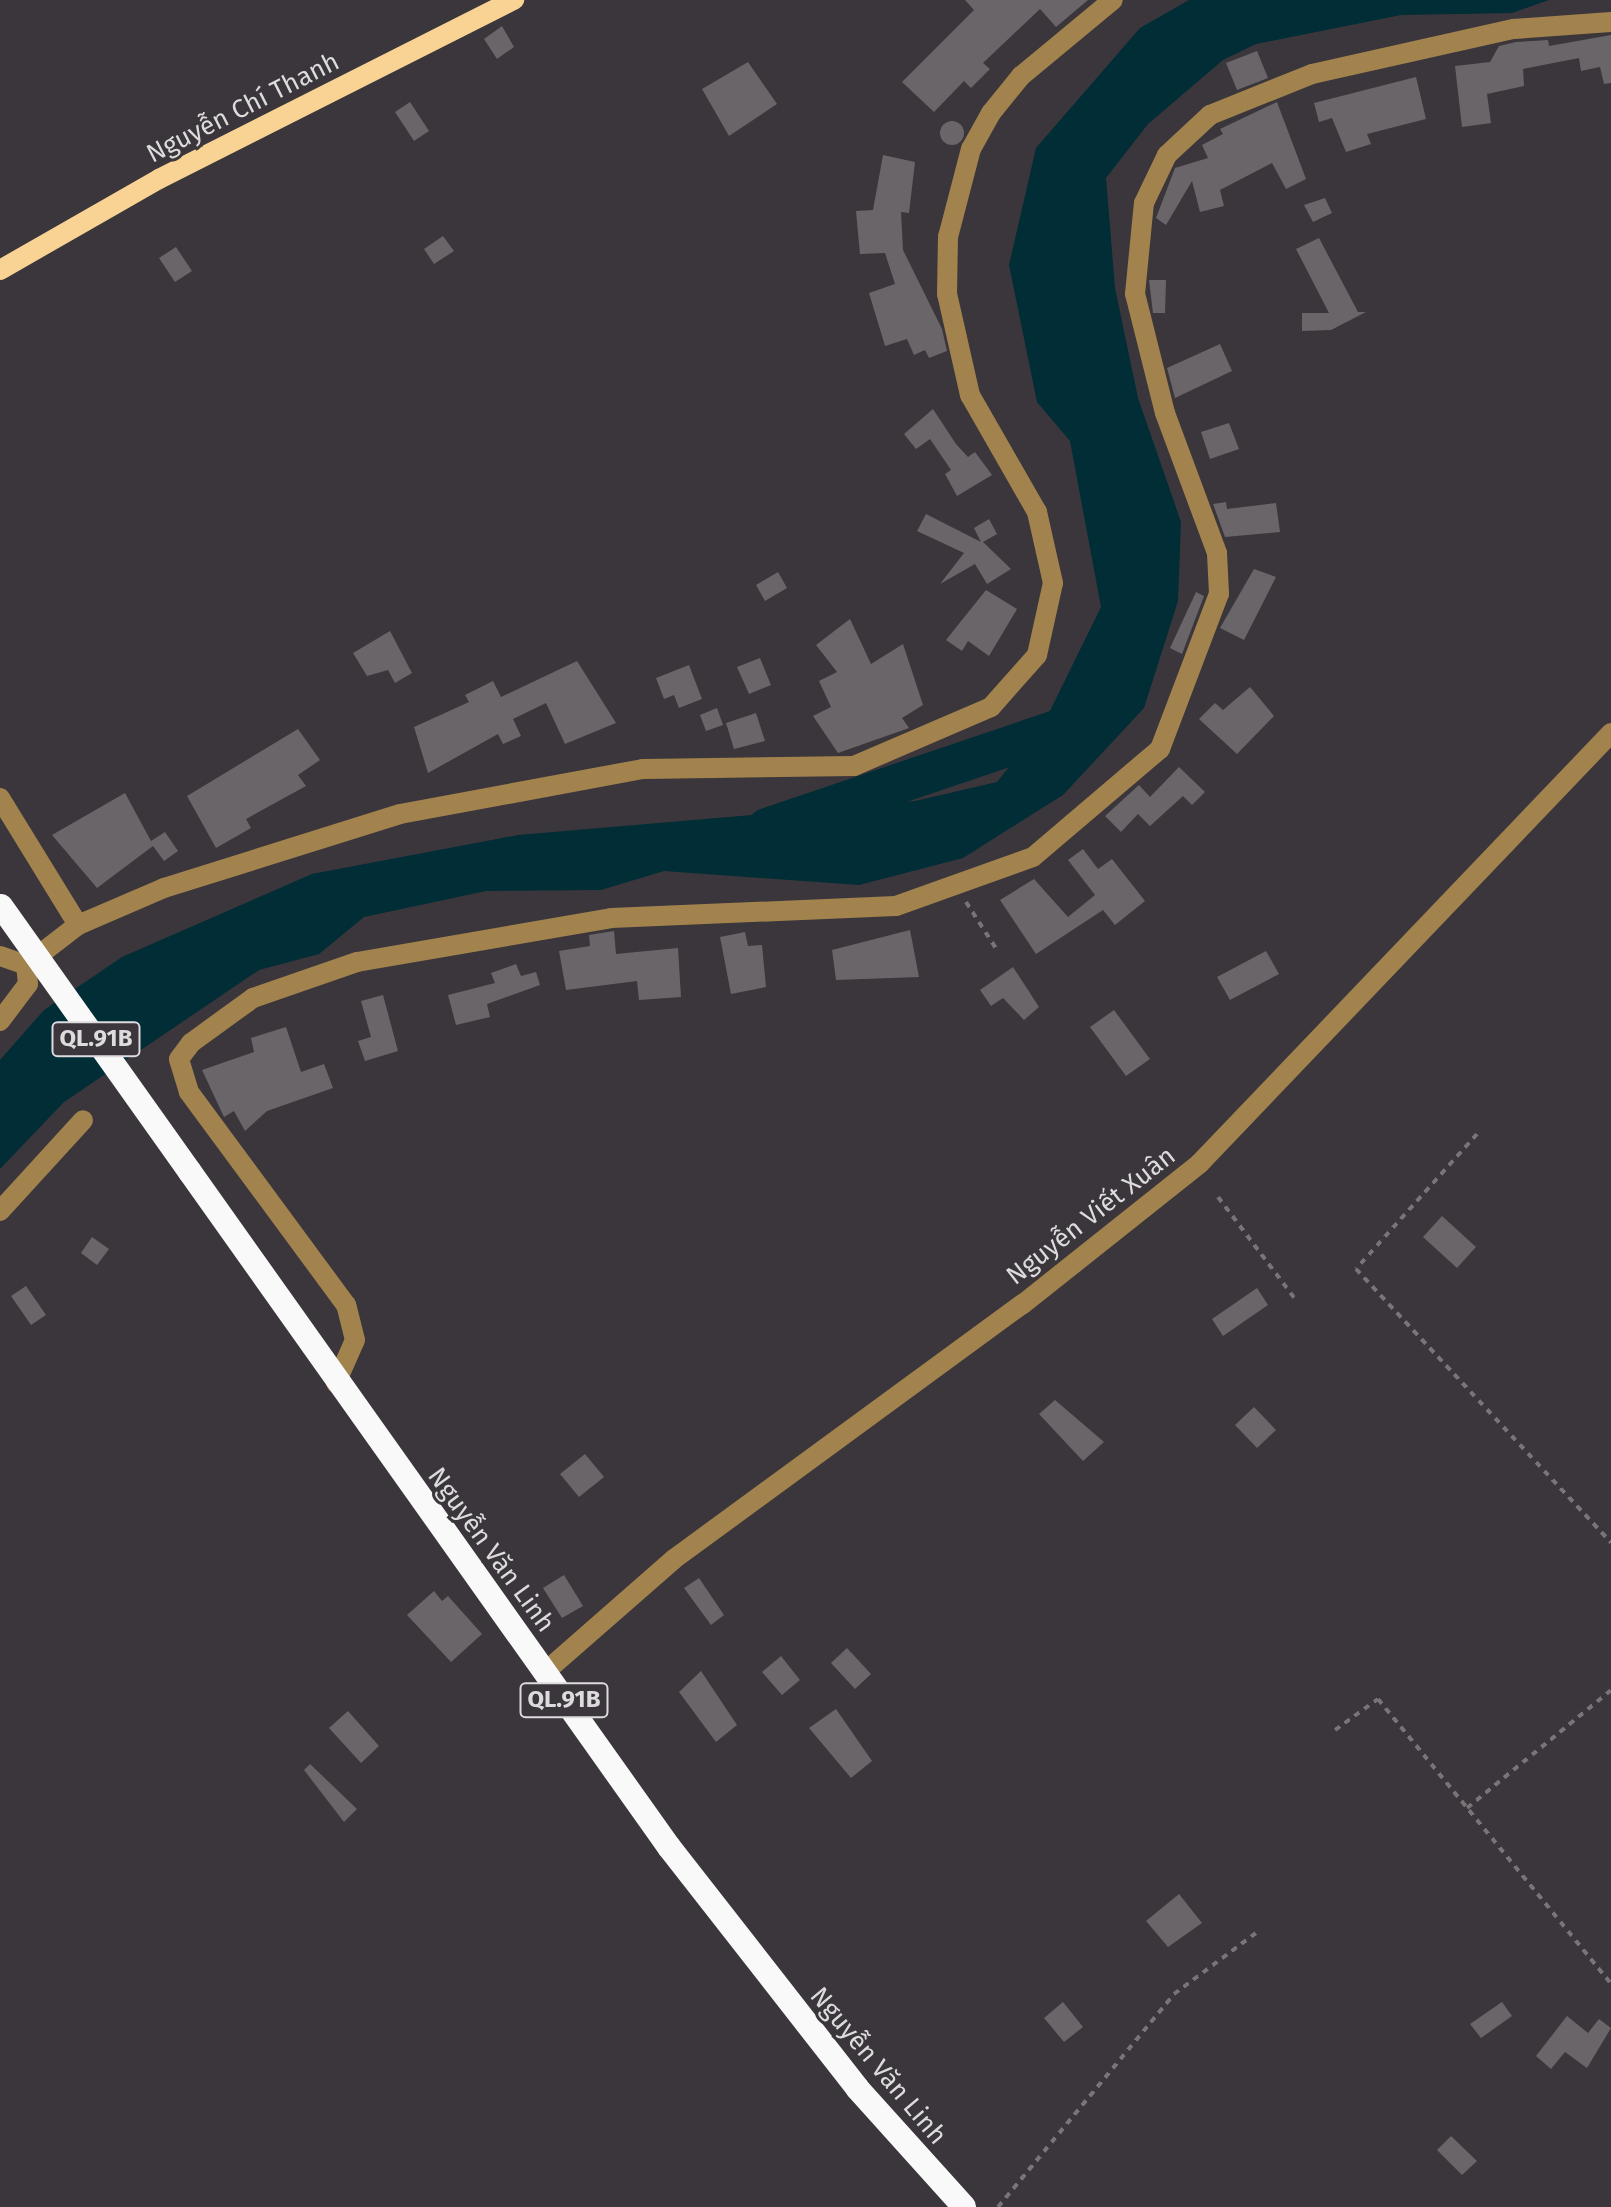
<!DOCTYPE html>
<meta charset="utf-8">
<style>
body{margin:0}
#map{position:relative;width:1611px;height:2207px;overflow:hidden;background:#3a363b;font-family:"Fira Sans",sans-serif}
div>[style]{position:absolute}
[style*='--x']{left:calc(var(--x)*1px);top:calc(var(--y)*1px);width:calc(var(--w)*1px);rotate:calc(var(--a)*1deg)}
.water>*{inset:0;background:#012d36}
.river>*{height:40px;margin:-20px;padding:0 20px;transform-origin:20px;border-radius:20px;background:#012d36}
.building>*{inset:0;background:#6a6569}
.round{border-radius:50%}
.path>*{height:4px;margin-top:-2px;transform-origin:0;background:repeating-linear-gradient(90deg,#787478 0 6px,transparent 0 12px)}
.minor>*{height:20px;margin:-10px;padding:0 10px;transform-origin:10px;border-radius:10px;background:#a2834e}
.major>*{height:20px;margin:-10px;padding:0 10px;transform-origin:10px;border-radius:10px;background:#f8d393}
.highway>*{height:24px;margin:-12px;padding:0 12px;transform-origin:12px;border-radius:12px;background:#f9f9f9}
.highway-bridge>*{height:24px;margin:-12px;padding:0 12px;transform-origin:12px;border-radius:12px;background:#f9f9f9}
span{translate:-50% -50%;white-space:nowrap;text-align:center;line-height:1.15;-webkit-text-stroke:6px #3a363b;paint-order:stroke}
.shield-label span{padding:2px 6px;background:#3a363b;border:2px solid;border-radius:6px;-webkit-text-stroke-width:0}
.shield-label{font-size:24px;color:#dddbdd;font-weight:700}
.street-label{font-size:26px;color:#dddbdd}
</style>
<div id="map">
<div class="water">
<div style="clip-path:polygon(1189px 0,1549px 0,1512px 13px,1401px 15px,1256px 44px,1223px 60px,1148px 124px,1106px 178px,1115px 288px,1138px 398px,1181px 522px,1178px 601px,1144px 708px,1063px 795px,963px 858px,859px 885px,664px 871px,601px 890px,486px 891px,364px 917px,319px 954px,259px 970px,64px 1102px,0 1169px,0 1060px,44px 1010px,122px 957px,312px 874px,518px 835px,915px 801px,997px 782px,1044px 723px,1101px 607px,1070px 441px,1037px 402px,1009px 265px,1036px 148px,1140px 28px)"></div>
</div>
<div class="river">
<div style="--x:767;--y:828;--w:331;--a:-18.7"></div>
</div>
<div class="building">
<div style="clip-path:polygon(965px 0,1088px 0,1056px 27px,1040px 9px,983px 63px,990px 69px,971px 88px,964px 81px,934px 112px,902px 82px,974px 10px)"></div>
<div style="clip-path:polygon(502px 26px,514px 47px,497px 59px,484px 39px)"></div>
<div style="clip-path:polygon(1611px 35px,1611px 83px,1604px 84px,1600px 67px,1581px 71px,1579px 58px,1523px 69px,1524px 86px,1487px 94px,1491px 123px,1462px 127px,1455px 66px,1490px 62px,1499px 46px,1516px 42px,1548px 40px,1549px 46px)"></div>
<div style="clip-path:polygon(1257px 51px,1268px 78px,1237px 90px,1226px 63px)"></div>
<div style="clip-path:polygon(748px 62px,777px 104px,729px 136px,702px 89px)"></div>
<div style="clip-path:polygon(1416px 77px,1426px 119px,1367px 134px,1371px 144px,1346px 152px,1332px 118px,1319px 122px,1314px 103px)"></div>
<div style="clip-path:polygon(410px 102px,429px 131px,414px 141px,395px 112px)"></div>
<div style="clip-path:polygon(1277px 102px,1306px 179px,1286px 189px,1272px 163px,1220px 190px,1224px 206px,1200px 212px,1192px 181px,1166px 225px,1156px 218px,1175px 168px,1208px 158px,1202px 145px,1223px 134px,1220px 129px)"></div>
<div class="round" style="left:940px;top:121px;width:24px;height:24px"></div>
<div style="clip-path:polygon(883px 155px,915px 162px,909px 213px,901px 212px,903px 250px,942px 329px,947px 351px,929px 358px,925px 350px,914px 355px,907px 339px,885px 346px,869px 293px,895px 284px,885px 253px,860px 254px,856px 211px,873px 210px)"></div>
<div style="clip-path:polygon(1325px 198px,1332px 213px,1313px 222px,1304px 205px)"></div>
<div style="clip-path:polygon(443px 236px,454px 251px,434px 264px,424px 249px)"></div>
<div style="clip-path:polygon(1319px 238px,1358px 312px,1366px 312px,1331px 330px,1302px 331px,1302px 313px,1329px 313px,1296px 249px)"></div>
<div style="clip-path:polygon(176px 247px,192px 271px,175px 282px,159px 258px)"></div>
<div style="clip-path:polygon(1149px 280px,1166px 280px,1165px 313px,1153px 313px)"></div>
<div style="clip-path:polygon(1220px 344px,1232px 371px,1175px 398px,1167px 368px)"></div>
<div style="clip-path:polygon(933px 409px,956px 444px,968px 457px,975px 452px,992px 475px,957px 496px,945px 474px,951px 470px,930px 439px,916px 449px,904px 434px)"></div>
<div style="clip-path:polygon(1229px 423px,1239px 449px,1210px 459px,1201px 432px)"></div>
<div style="clip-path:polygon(1226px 502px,1227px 509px,1276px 503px,1280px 532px,1225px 537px,1213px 504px)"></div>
<div style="clip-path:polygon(926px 514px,981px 542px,974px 528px,989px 519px,997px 534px,983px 542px,1011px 569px,987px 584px,975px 564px,940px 584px,964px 553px,917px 531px)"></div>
<div style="clip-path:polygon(1254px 569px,1276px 577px,1244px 640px,1220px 628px)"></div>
<div style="clip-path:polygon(778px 572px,787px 588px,765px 601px,756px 585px)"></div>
<div style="clip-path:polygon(986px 590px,1017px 609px,989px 656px,968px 641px,962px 651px,946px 640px)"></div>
<div style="clip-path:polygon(1196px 592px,1204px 596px,1182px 654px,1170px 648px)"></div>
<div style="clip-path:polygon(850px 619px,871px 664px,903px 644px,923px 705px,902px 718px,909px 728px,838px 753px,813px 716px,831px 707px,819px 681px,837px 672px,816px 645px)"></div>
<div style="clip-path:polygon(390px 631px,412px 673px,395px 683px,388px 670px,367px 676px,353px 653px)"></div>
<div style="clip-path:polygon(760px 658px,771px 685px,749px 694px,737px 667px)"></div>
<div style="clip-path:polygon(577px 661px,616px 723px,565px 744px,546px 703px,513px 719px,521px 736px,503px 744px,498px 734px,428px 773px,414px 727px,469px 702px,465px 695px,493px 681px,501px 697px)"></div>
<div style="clip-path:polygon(689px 665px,702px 699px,679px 708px,674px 695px,664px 699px,656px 678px)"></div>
<div style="clip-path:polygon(1250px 687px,1274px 716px,1237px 754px,1199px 719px,1215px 703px,1223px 710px)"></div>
<div style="clip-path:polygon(717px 708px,723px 725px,706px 731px,700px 715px)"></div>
<div style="clip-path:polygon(756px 713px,765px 741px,734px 749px,726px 723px)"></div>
<div style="clip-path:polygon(298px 729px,320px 760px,298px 775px,306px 786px,246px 819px,251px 828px,216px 848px,187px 796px)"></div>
<div style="clip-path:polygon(1179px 767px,1205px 792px,1192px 805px,1183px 796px,1150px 826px,1138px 814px,1121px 832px,1105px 816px,1139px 785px,1150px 797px)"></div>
<div style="clip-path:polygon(125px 793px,151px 841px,165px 832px,178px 851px,164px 861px,153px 846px,97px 888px,52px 835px)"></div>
<div style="clip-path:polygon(1083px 849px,1098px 869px,1112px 859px,1145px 901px,1115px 925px,1103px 910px,1036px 954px,1000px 900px,1034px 879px,1068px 917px,1095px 895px,1068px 860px)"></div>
<div style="clip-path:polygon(910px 930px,919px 977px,836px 980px,832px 950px)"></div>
<div style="clip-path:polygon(614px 931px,616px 954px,678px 948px,681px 997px,639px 1000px,637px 981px,566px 990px,559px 951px,590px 946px,589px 935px)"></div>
<div style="clip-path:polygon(745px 932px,748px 946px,762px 945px,766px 987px,731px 994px,720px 937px)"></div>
<div style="clip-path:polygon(1266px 951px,1279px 974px,1230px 1000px,1217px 977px)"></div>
<div style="clip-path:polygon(516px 964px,521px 976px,536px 972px,540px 985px,487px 1004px,490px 1017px,456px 1025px,448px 995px,495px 983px,491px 973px)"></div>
<div style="clip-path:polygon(1013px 967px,1039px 1007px,1024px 1020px,1003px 998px,991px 1006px,980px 990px)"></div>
<div style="clip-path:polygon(383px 995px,398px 1051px,365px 1061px,358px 1041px,371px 1037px,361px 1001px)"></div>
<div style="clip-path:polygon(1114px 1010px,1150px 1059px,1126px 1076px,1090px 1027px)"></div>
<div style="clip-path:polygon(286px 1027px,301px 1072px,324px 1064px,333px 1088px,267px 1111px,245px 1131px,234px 1111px,224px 1117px,202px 1070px,254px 1052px,251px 1038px)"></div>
<div style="clip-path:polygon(1442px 1216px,1476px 1247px,1457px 1268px,1423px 1237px)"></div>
<div style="clip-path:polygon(92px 1237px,109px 1249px,97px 1265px,81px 1253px)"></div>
<div style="clip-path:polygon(26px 1286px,46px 1315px,31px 1325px,11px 1296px)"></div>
<div style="clip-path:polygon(1257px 1288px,1268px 1305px,1223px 1336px,1212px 1319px)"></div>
<div style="clip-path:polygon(1055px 1400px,1104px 1442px,1083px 1461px,1039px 1414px)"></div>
<div style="clip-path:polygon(1254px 1407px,1276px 1430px,1257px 1448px,1235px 1425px)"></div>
<div style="clip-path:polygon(585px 1454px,604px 1477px,579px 1497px,560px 1474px)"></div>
<div style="clip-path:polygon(564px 1575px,583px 1606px,562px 1618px,543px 1588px)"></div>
<div style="clip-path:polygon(699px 1578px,724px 1615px,711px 1625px,684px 1588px)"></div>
<div style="clip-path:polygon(434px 1591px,442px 1601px,448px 1596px,482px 1634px,451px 1662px,407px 1615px)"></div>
<div style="clip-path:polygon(847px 1648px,871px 1674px,855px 1689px,831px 1663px)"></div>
<div style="clip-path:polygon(781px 1656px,800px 1680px,782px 1695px,762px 1672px)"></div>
<div style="clip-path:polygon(701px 1671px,737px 1725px,716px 1742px,679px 1692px)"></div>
<div style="clip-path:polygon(836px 1709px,872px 1761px,851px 1778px,809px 1728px)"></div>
<div style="clip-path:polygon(348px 1711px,379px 1746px,361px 1763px,329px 1728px)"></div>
<div style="clip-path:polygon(310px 1764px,357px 1809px,344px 1822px,304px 1770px)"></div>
<div style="clip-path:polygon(1179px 1894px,1202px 1923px,1168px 1947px,1146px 1921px)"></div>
<div style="clip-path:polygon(1063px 2002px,1083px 2027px,1064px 2042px,1044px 2018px)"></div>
<div style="clip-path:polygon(1502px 2002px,1512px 2016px,1481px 2038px,1470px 2024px)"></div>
<div style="clip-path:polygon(1567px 2016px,1588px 2033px,1599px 2019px,1611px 2028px,1587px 2068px,1565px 2052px,1551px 2069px,1536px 2056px)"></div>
<div style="clip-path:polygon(1451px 2136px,1477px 2161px,1462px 2175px,1437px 2150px)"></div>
</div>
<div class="path">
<div style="--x:966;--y:902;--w:57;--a:57.1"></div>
<div style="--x:1477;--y:1134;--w:181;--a:131.9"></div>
<div style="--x:1356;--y:1269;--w:374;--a:47"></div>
<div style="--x:1218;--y:1197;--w:129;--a:52.9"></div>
<div style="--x:1335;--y:1730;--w:53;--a:-35.8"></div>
<div style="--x:1378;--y:1699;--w:368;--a:50.7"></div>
<div style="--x:1467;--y:1808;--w:186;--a:-39.3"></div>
<div style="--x:998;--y:2207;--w:276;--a:-50.4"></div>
<div style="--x:1174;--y:1994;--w:107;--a:-36.7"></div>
</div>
<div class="minor">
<div style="--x:0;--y:798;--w:149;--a:58.4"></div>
<div style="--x:0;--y:956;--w:28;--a:19"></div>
<div style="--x:26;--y:965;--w:66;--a:-37.6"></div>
<div style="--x:78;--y:925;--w:94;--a:-23.3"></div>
<div style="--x:164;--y:888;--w:247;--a:-17.4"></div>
<div style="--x:400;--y:814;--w:247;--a:-10.5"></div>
<div style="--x:643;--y:769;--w:211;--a:-0.8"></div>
<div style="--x:854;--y:766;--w:149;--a:-23.3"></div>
<div style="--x:991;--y:707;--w:69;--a:-48.5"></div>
<div style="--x:1037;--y:655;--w:74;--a:-77.5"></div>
<div style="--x:1053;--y:583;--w:73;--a:-102.7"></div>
<div style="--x:1037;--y:512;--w:135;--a:-119.8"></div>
<div style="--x:970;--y:395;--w:104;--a:-102.8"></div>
<div style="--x:947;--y:294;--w:57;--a:-89"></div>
<div style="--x:948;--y:237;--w:91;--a:-75.4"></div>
<div style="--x:971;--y:149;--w:41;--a:-60.9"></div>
<div style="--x:991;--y:113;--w:48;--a:-51"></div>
<div style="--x:1021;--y:76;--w:119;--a:-39.6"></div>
<div style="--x:0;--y:1021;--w:46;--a:-52.9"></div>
<div style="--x:28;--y:984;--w:19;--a:-96"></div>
<div style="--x:0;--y:1211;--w:123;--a:-47.6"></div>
<div style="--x:336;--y:1383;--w:47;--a:-66.2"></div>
<div style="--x:355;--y:1340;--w:36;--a:-104"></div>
<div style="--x:346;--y:1305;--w:265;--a:-126.4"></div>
<div style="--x:189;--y:1092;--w:34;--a:-107"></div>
<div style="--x:179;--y:1059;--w:20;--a:-53"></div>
<div style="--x:191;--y:1043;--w:77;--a:-36"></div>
<div style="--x:253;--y:998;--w:110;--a:-19.1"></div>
<div style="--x:357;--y:962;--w:258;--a:-9.8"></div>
<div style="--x:611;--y:918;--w:285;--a:-2.4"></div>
<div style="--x:896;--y:906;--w:145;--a:-19.7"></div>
<div style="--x:1033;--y:857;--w:167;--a:-40.4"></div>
<div style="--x:1160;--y:749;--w:166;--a:-69.2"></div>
<div style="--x:1219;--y:594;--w:41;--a:-92.8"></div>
<div style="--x:1217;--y:553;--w:149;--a:-110.4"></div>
<div style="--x:1165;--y:413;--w:123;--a:-104.1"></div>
<div style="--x:1135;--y:294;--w:91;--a:-84.4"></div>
<div style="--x:1144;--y:203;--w:53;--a:-64.4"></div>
<div style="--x:1167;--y:155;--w:59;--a:-42.9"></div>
<div style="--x:1210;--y:115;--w:110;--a:-21.9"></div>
<div style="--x:1312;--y:74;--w:207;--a:-12.6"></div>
<div style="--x:1514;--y:29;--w:97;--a:-4.1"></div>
<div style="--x:545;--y:1672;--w:171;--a:-41.2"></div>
<div style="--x:674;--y:1559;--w:432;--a:-36.2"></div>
<div style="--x:1023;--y:1304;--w:226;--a:-38.5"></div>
<div style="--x:1200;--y:1163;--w:595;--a:-46.29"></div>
</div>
<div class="major">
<div style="--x:0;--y:270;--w:183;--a:-29.8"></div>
<div style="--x:159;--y:179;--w:398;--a:-26.8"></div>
</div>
<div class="highway">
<div style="--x:190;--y:1172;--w:828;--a:54.64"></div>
<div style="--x:669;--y:1847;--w:306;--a:52"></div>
<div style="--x:857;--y:2088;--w:160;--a:48"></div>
</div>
<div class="highway-bridge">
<div style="--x:1;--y:906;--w:326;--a:54.6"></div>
</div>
<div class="shield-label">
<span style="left:96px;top:1039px">QL.91B</span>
<span style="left:564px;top:1700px">QL.91B</span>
</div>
<div class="street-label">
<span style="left:243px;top:108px;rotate:-27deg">Nguyễn Chí Thanh</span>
<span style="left:1091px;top:1216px;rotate:-38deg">Nguyễn Viết Xuân</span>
<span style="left:491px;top:1550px;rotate:54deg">Nguyễn Văn Linh</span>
<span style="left:878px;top:2066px;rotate:50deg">Nguyễn Văn Linh</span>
</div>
</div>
